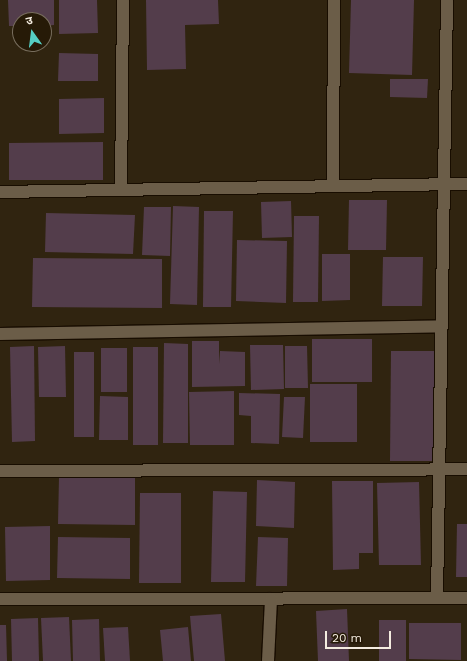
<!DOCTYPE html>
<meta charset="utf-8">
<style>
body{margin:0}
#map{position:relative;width:467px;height:661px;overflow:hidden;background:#302410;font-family:"Work Sans","Noto Sans Devanagari",sans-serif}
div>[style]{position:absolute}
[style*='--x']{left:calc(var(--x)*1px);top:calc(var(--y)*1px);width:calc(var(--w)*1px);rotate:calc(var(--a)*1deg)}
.building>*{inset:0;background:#533d4b}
.roads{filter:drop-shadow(1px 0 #180d00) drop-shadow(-1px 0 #180d00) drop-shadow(0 1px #180d00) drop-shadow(0 -1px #180d00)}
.street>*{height:12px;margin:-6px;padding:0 6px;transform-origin:6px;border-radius:6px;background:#6b5d48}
span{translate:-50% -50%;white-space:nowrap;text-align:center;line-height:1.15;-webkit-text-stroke:3px #261a07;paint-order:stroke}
.north{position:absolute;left:12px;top:12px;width:40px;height:40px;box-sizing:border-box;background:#261a07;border:1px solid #786e5e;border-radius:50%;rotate:346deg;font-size:11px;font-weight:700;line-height:16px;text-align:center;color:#f4ece0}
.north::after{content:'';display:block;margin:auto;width:14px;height:18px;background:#55cec4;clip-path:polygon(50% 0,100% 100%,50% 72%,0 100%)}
.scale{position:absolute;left:325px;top:631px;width:66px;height:18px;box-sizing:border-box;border:2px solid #f4ece0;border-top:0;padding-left:5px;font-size:12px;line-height:14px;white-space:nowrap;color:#f4ece0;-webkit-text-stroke:3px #261a07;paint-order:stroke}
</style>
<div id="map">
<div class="building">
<div style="clip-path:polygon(8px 0,54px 0,54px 25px,44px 26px,44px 20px,20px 20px,20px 26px,9px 26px)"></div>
<div style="clip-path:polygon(59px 0,97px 0,98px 33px,59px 34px)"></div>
<div style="clip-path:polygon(146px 0,218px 0,219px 24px,185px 25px,186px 69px,147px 70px)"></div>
<div style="clip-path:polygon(351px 0,414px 0,412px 75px,349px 73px)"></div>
<div style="clip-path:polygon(59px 53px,98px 54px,98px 81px,58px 81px)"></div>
<div style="clip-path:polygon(390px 79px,428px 79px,427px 98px,390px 97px)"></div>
<div style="clip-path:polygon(104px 98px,104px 133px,59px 134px,59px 99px)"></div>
<div style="clip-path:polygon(103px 142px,103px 180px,9px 180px,9px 143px)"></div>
<div style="clip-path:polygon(349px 200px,387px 200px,386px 250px,348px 250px)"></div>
<div style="clip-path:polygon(291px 201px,292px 237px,262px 238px,261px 202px)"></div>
<div style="clip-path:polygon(173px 206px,199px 207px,197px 305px,170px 304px)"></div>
<div style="clip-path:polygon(144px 207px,171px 207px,170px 256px,142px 255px)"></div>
<div style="clip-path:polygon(204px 211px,233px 211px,231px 307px,203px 307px)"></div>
<div style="clip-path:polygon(46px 213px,135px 215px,133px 254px,45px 252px)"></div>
<div style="clip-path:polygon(294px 216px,319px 216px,318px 302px,293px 302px)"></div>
<div style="clip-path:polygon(237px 240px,287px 241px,286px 303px,236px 301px)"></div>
<div style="clip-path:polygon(322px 254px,350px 254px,350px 300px,322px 301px)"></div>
<div style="clip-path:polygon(383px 257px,423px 257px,422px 306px,382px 306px)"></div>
<div style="clip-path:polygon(33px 258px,162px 259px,162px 308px,32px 307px)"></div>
<div style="clip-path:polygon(312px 339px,372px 339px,372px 382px,312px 382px)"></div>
<div style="clip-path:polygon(192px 341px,219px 341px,219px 364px,220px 351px,245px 352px,245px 386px,192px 387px)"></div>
<div style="clip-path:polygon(164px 343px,188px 344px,188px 443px,163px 443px)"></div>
<div style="clip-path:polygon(250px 345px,283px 345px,284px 389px,251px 390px)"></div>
<div style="clip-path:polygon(34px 346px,35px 441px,12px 442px,10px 347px)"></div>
<div style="clip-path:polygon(65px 346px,66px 397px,39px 397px,38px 347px)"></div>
<div style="clip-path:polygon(285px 346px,307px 346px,308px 388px,285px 388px)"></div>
<div style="clip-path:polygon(133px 347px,158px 347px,158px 445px,133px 445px)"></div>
<div style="clip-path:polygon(101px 348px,127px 348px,127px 392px,101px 392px)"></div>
<div style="clip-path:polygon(391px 351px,435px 351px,434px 461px,390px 461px)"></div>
<div style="clip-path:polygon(74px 352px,94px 352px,94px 437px,74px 437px)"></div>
<div style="clip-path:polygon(310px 384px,357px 384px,357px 442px,310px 442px)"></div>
<div style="clip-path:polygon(234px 391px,234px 445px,190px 445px,189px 392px)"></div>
<div style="clip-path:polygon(239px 393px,280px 394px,279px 444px,251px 443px,251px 416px,239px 415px)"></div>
<div style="clip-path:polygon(100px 396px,128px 397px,128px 440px,99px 440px)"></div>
<div style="clip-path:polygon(284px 397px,305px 397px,303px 438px,282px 437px)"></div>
<div style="clip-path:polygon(59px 477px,135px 478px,135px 525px,58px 524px)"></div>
<div style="clip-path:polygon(257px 480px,295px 482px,294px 528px,256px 526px)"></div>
<div style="clip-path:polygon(332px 481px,373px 481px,373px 553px,359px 553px,359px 569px,333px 570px)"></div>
<div style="clip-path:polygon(419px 482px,421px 565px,379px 565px,377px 483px)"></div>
<div style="clip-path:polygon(213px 491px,247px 492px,245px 582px,211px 582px)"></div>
<div style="clip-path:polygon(140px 493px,181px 493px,181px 583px,139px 583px)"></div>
<div style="clip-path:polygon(457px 524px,467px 524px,467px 577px,456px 577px)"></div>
<div style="clip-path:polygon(50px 526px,50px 580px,6px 581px,5px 527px)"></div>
<div style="clip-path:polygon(58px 537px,130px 538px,130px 579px,57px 578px)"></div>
<div style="clip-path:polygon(258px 537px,288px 538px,287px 586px,256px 586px)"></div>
<div style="clip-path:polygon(347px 609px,349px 661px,318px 661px,316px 611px)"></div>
<div style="clip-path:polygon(221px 614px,225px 661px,194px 661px,190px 616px)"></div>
<div style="clip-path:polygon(69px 617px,71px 661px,43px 661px,41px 618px)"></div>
<div style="clip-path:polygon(38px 618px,39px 661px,12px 661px,11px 619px)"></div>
<div style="clip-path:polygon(99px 619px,100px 661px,73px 661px,72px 620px)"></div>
<div style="clip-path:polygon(379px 620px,406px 620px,406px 661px,379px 661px)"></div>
<div style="clip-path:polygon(409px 623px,461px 623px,461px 660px,409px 659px)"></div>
<div style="clip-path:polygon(0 625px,6px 625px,7px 661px,0 661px)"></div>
<div style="clip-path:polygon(128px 627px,130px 661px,105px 661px,103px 628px)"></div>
<div style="clip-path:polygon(188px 627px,191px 661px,163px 661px,160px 630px)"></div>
</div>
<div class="roads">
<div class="street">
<div style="--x:333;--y:186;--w:186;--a:-89.7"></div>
<div style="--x:121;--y:190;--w:190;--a:-89.4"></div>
<div style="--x:0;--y:192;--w:467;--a:-1"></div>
<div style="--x:0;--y:334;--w:442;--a:-1"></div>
<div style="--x:0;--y:471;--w:467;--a:-0.2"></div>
<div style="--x:437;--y:598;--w:598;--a:-89.04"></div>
<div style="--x:0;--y:599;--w:467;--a:-0.1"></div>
<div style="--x:268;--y:661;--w:62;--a:-87.2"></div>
</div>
</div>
<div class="north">उ</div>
<div class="scale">20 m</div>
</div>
